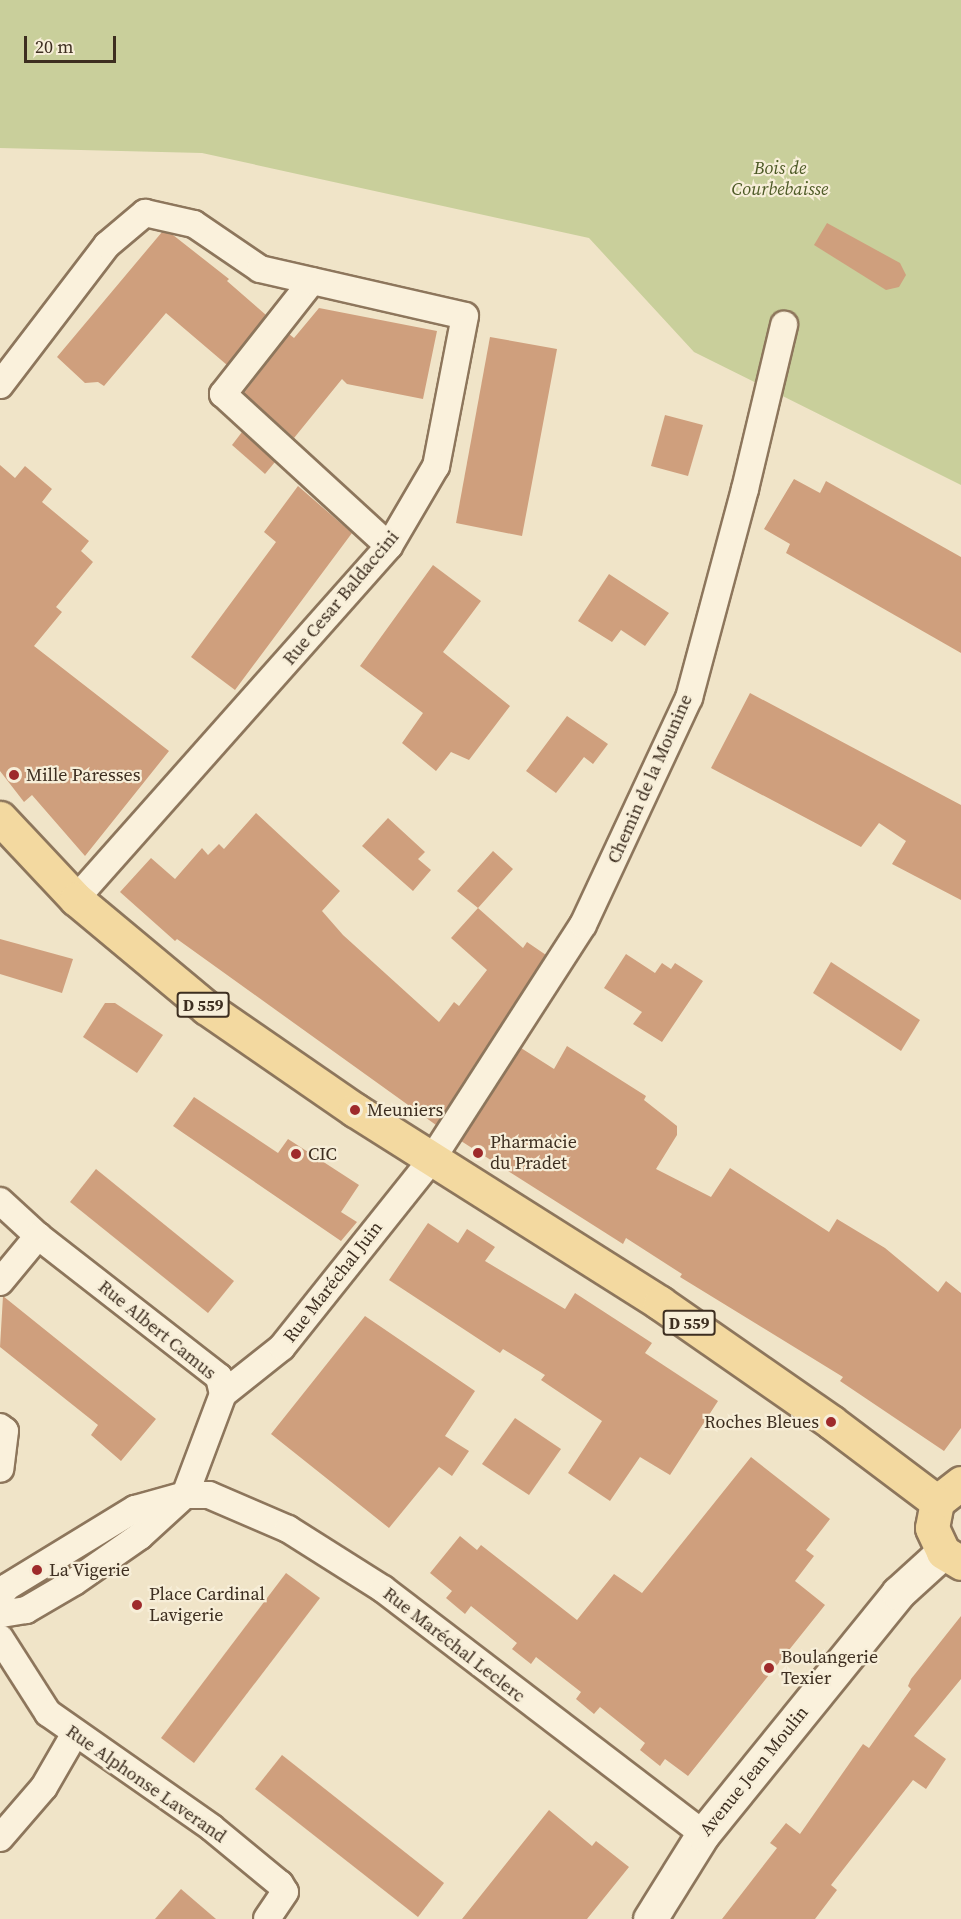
<!DOCTYPE html>
<meta charset="utf-8">
<style>
body{margin:0}
#map{position:relative;width:961px;height:1919px;overflow:hidden;background:#f0e4c8;font-family:"Source Serif 4",serif}
div>[style]{position:absolute}
[style*='--x']{left:calc(var(--x)*1px);top:calc(var(--y)*1px);width:calc(var(--w)*1px);rotate:calc(var(--a)*1deg)}
.green>*{inset:0;background:#c9cf9b}
.building>*{inset:0;background:#cf9f7d}
.roads{filter:drop-shadow(2px 0 #8d765c) drop-shadow(-2px 0 #8d765c) drop-shadow(0 2px #8d765c) drop-shadow(0 -2px #8d765c)}
.street>*{height:26px;margin:-13px;padding:0 13px;transform-origin:13px;border-radius:13px;background:#faf1dc}
.secondary>*{height:33px;margin:-16.5px;padding:0 16.5px;transform-origin:16.5px;border-radius:16.5px;background:#faf1dc}
.primary>*{height:33px;margin:-16.5px;padding:0 16.5px;transform-origin:16.5px;border-radius:16.5px;background:#f3d9a0}
.dots>*{width:16px;height:16px;translate:-50% -50%;box-sizing:border-box;border:3px solid #f7eed8;border-radius:50%}
span{translate:-50% -50%;white-space:nowrap;text-align:center;line-height:1.15;-webkit-text-stroke:4.5px #f7eed8;paint-order:stroke}
.shield-label span{padding:2px 4px;background:#f7eed8;border:2px solid;border-radius:4px;-webkit-text-stroke-width:0}
.shield-label{font-size:16px;color:#3d2e20;font-weight:700}
.park-label{font-size:18px;color:#4d5a26;font-style:italic}
.street-label{font-size:18px;color:#3d2e20}
.poi-label{font-size:18px;color:#3d2e20}
.left{translate:0 -50%;text-align:left}
.right{translate:-100% -50%;text-align:right}
.scale{position:absolute;left:24px;top:36px;width:92px;height:27px;box-sizing:border-box;border:3px solid #3d2e20;border-top:0;padding-left:8px;font-size:18px;line-height:21px;white-space:nowrap;color:#3d2e20;-webkit-text-stroke:4px #f7eed8;paint-order:stroke}
</style>
<div id="map">
<div class="green">
<div style="clip-path:polygon(0 0,961px 0,961px 485px,694px 352px,589px 238px,202px 153px,0 148px)"></div>
</div>
<div class="building">
<div style="clip-path:polygon(827px 223px,900px 263px,906px 275px,899px 287px,886px 290px,814px 245px)"></div>
<div style="clip-path:polygon(162px 232px,173px 235px,229px 279px,227px 281px,266px 315px,227px 365px,166px 313px,104px 386px,98px 382px,85px 383px,57px 357px)"></div>
<div style="clip-path:polygon(319px 308px,437px 331px,423px 399px,347px 384px,342px 379px,294px 438px,244px 393px,289px 334px,294px 338px)"></div>
<div style="clip-path:polygon(490px 337px,557px 349px,522px 536px,456px 523px)"></div>
<div style="clip-path:polygon(665px 415px,703px 425px,688px 476px,651px 466px)"></div>
<div style="clip-path:polygon(242px 432px,275px 462px,265px 474px,232px 445px)"></div>
<div style="clip-path:polygon(0 465px,15px 478px,25px 466px,52px 489px,42px 502px,89px 541px,81px 551px,93px 562px,56px 607px,62px 612px,34px 646px,169px 751px,85px 856px,32px 795px,24px 802px,0 771px)"></div>
<div style="clip-path:polygon(794px 479px,820px 493px,826px 481px,961px 557px,961px 653px,786px 553px,790px 544px,764px 529px)"></div>
<div style="clip-path:polygon(298px 486px,352px 533px,235px 690px,191px 657px,276px 542px,264px 532px)"></div>
<div style="clip-path:polygon(433px 565px,481px 601px,443px 652px,510px 706px,469px 760px,451px 752px,436px 771px,402px 743px,423px 713px,360px 666px)"></div>
<div style="clip-path:polygon(609px 574px,669px 613px,645px 646px,621px 630px,612px 642px,578px 621px)"></div>
<div style="clip-path:polygon(750px 693px,961px 805px,961px 900px,892px 864px,906px 841px,879px 823px,861px 847px,711px 768px)"></div>
<div style="clip-path:polygon(567px 716px,608px 744px,593px 764px,584px 757px,556px 793px,526px 771px)"></div>
<div style="clip-path:polygon(256px 813px,340px 891px,322px 911px,343px 935px,439px 1022px,454px 1002px,459px 1006px,487px 970px,451px 938px,478px 908px,457px 891px,493px 851px,513px 869px,478px 908px,523px 948px,527px 942px,546px 955px,436px 1125px,177px 939px,175px 941px,120px 892px,151px 858px,175px 879px,202px 848px,208px 855px,219px 844px,224px 849px)"></div>
<div style="clip-path:polygon(388px 818px,425px 852px,418px 859px,431px 870px,413px 891px,362px 846px)"></div>
<div style="clip-path:polygon(0 939px,73px 959px,62px 993px,0 974px)"></div>
<div style="clip-path:polygon(626px 954px,655px 973px,662px 963px,671px 969px,675px 963px,703px 981px,662px 1042px,633px 1024px,642px 1012px,604px 988px)"></div>
<div style="clip-path:polygon(831px 962px,920px 1020px,901px 1051px,813px 993px)"></div>
<div style="clip-path:polygon(105px 1003px,115px 1003px,163px 1035px,137px 1073px,83px 1037px)"></div>
<div style="clip-path:polygon(567px 1046px,646px 1096px,644px 1100px,677px 1126px,677px 1135px,656px 1169px,711px 1197px,730px 1168px,829px 1232px,837px 1219px,885px 1248px,938px 1292px,946px 1281px,961px 1293px,961px 1428px,944px 1451px,840px 1381px,843px 1377px,680px 1277px,682px 1274px,626px 1238px,623px 1244px,461px 1141px,521px 1048px,554px 1069px)"></div>
<div style="clip-path:polygon(194px 1097px,278px 1153px,288px 1139px,359px 1185px,341px 1212px,357px 1222px,341px 1241px,173px 1126px)"></div>
<div style="clip-path:polygon(96px 1169px,234px 1281px,208px 1313px,70px 1202px)"></div>
<div style="clip-path:polygon(428px 1223px,458px 1243px,467px 1229px,495px 1247px,485px 1261px,565px 1309px,575px 1293px,652px 1343px,645px 1353px,718px 1401px,670px 1475px,640px 1457px,610px 1501px,568px 1473px,602px 1421px,541px 1380px,545px 1375px,503px 1349px,500px 1353px,389px 1280px)"></div>
<div style="clip-path:polygon(3px 1296px,156px 1419px,121px 1461px,91px 1435px,98px 1425px,0 1347px)"></div>
<div style="clip-path:polygon(365px 1316px,475px 1391px,445px 1436px,469px 1451px,452px 1476px,439px 1467px,389px 1528px,271px 1434px)"></div>
<div style="clip-path:polygon(515px 1418px,561px 1449px,529px 1495px,482px 1464px)"></div>
<div style="clip-path:polygon(751px 1457px,830px 1519px,806px 1550px,814px 1556px,795px 1581px,825px 1605px,688px 1776px,665px 1759px,660px 1766px,640px 1750px,645px 1743px,600px 1707px,594px 1714px,576px 1699px,581px 1692px,536px 1657px,531px 1664px,512px 1649px,517px 1643px,471px 1606px,465px 1614px,446px 1598px,452px 1591px,430px 1573px,460px 1536px,477px 1550px,481px 1545px,577px 1620px,614px 1574px,642px 1593px)"></div>
<div style="clip-path:polygon(286px 1573px,320px 1598px,194px 1763px,161px 1738px)"></div>
<div style="clip-path:polygon(961px 1616px,961px 1679px,914px 1736px,946px 1759px,926px 1789px,913px 1780px,831px 1885px,837px 1890px,815px 1919px,722px 1919px,777px 1848px,770px 1843px,786px 1823px,800px 1834px,863px 1744px,869px 1748px,911px 1689px,908px 1686px,911px 1679px)"></div>
<div style="clip-path:polygon(282px 1755px,444px 1883px,418px 1917px,255px 1789px)"></div>
<div style="clip-path:polygon(549px 1810px,592px 1846px,596px 1841px,629px 1867px,587px 1919px,462px 1919px)"></div>
<div style="clip-path:polygon(181px 1889px,216px 1919px,155px 1919px)"></div>
</div>
<div class="roads">
<div class="street">
<div style="--x:312;--y:281;--w:144;--a:128.2"></div>
<div style="--x:223;--y:394;--w:225;--a:42.5"></div>
<div style="--x:0;--y:385;--w:176;--a:-52.6"></div>
<div style="--x:107;--y:245;--w:50;--a:-40.1"></div>
<div style="--x:145;--y:213;--w:50;--a:12.7"></div>
<div style="--x:194;--y:224;--w:80;--a:34.3"></div>
<div style="--x:260;--y:269;--w:210;--a:12.9"></div>
<div style="--x:465;--y:316;--w:153;--a:100.9"></div>
<div style="--x:436;--y:466;--w:93;--a:120.4"></div>
<div style="--x:389;--y:546;--w:472;--a:131.6"></div>
<div style="--x:0;--y:1201;--w:52;--a:42.6"></div>
<div style="--x:38;--y:1236;--w:229;--a:37.9"></div>
<div style="--x:219;--y:1377;--w:17;--a:77"></div>
<div style="--x:223;--y:1394;--w:108;--a:110.6"></div>
<div style="--x:185;--y:1495;--w:61;--a:137.7"></div>
<div style="--x:140;--y:1536;--w:80;--a:145.1"></div>
<div style="--x:74;--y:1582;--w:56;--a:149.7"></div>
<div style="--x:26;--y:1610;--w:26;--a:171"></div>
<div style="--x:0;--y:1282;--w:60;--a:-50.4"></div>
<div style="--x:223;--y:1394;--w:75;--a:-38.5"></div>
<div style="--x:282;--y:1347;--w:241;--a:-51.4"></div>
<div style="--x:432;--y:1159;--w:278;--a:-57.2"></div>
<div style="--x:583;--y:925;--w:251;--a:-65"></div>
<div style="--x:689;--y:698;--w:216;--a:-75"></div>
<div style="--x:745;--y:489;--w:169;--a:-76.6"></div>
<div style="--x:0;--y:1427;--w:6;--a:39"></div>
<div style="--x:5;--y:1431;--w:38;--a:97"></div>
<div style="--x:0;--y:1596;--w:11;--a:-52"></div>
<div style="--x:7;--y:1587;--w:150;--a:-31.4"></div>
<div style="--x:135;--y:1509;--w:52;--a:-15.6"></div>
<div style="--x:185;--y:1495;--w:24;--a:0"></div>
<div style="--x:209;--y:1495;--w:86;--a:23.3"></div>
<div style="--x:288;--y:1529;--w:112;--a:32.3"></div>
<div style="--x:383;--y:1589;--w:403;--a:37.4"></div>
<div style="--x:0;--y:1638;--w:89;--a:57.4"></div>
<div style="--x:48;--y:1713;--w:200;--a:35"></div>
<div style="--x:212;--y:1828;--w:88;--a:39.5"></div>
<div style="--x:280;--y:1884;--w:9;--a:58"></div>
<div style="--x:285;--y:1892;--w:32;--a:124"></div>
<div style="--x:0;--y:1838;--w:67;--a:-49.2"></div>
<div style="--x:44;--y:1787;--w:60;--a:-60"></div>
</div>
<div class="secondary">
<div style="--x:650;--y:1919;--w:100;--a:-58.1"></div>
<div style="--x:703;--y:1834;--w:310;--a:-51"></div>
<div style="--x:898;--y:1593;--w:61;--a:-42.3"></div>
</div>
<div class="primary">
<div style="--x:0;--y:818;--w:111;--a:46.8"></div>
<div style="--x:76;--y:899;--w:170;--a:39.8"></div>
<div style="--x:207;--y:1008;--w:180;--a:34.6"></div>
<div style="--x:355;--y:1110;--w:361;--a:32.3"></div>
<div style="--x:660;--y:1303;--w:208;--a:34.8"></div>
<div style="--x:831;--y:1422;--w:133;--a:37"></div>
<div style="--x:961;--y:1483;--w:31;--a:142"></div>
<div style="--x:937;--y:1502;--w:26;--a:101"></div>
<div style="--x:932;--y:1528;--w:26;--a:65"></div>
<div style="--x:943;--y:1552;--w:21;--a:31"></div>
</div>
</div>
<div class="dots">
<div style="left:14px;top:775px;background:#9e2a2b"></div>
<div style="left:355px;top:1110px;background:#9e2a2b"></div>
<div style="left:478px;top:1153px;background:#9e2a2b"></div>
<div style="left:296px;top:1154px;background:#9e2a2b"></div>
<div style="left:831px;top:1422px;background:#9e2a2b"></div>
<div style="left:37px;top:1570px;background:#9e2a2b"></div>
<div style="left:137px;top:1605px;background:#9e2a2b"></div>
<div style="left:769px;top:1668px;background:#9e2a2b"></div>
</div>
<div class="shield-label">
<span style="left:203px;top:1005px">D 559</span>
<span style="left:689px;top:1323px">D 559</span>
</div>
<div class="park-label">
<span style="left:780px;top:179px">Bois de<br>Courbebaisse</span>
</div>
<div class="street-label">
<span style="left:341px;top:598px;rotate:-50deg">Rue Cesar Baldaccini</span>
<span style="left:650px;top:779px;rotate:-66deg">Chemin de la Mounine</span>
<span style="left:333px;top:1282px;rotate:-52deg">Rue Maréchal Juin</span>
<span style="left:157px;top:1330px;rotate:39deg">Rue Albert Camus</span>
<span style="left:454px;top:1645px;rotate:38deg">Rue Maréchal Leclerc</span>
<span style="left:754px;top:1771px;rotate:-51deg">Avenue Jean Moulin</span>
<span style="left:146px;top:1784px;rotate:35deg">Rue Alphonse Laverand</span>
</div>
<div class="poi-label">
<span class="left" style="left:26px;top:775px">Mille Paresses</span>
<span class="left" style="left:367px;top:1110px">Meuniers</span>
<span class="left" style="left:490px;top:1153px">Pharmacie<br>du Pradet</span>
<span class="left" style="left:308px;top:1154px">CIC</span>
<span class="right" style="left:819px;top:1422px">Roches Bleues</span>
<span class="left" style="left:49px;top:1570px">La Vigerie</span>
<span class="left" style="left:149px;top:1605px">Place Cardinal<br>Lavigerie</span>
<span class="left" style="left:781px;top:1668px">Boulangerie<br>Texier</span>
</div>
<div class="scale">20 m</div>
</div>
